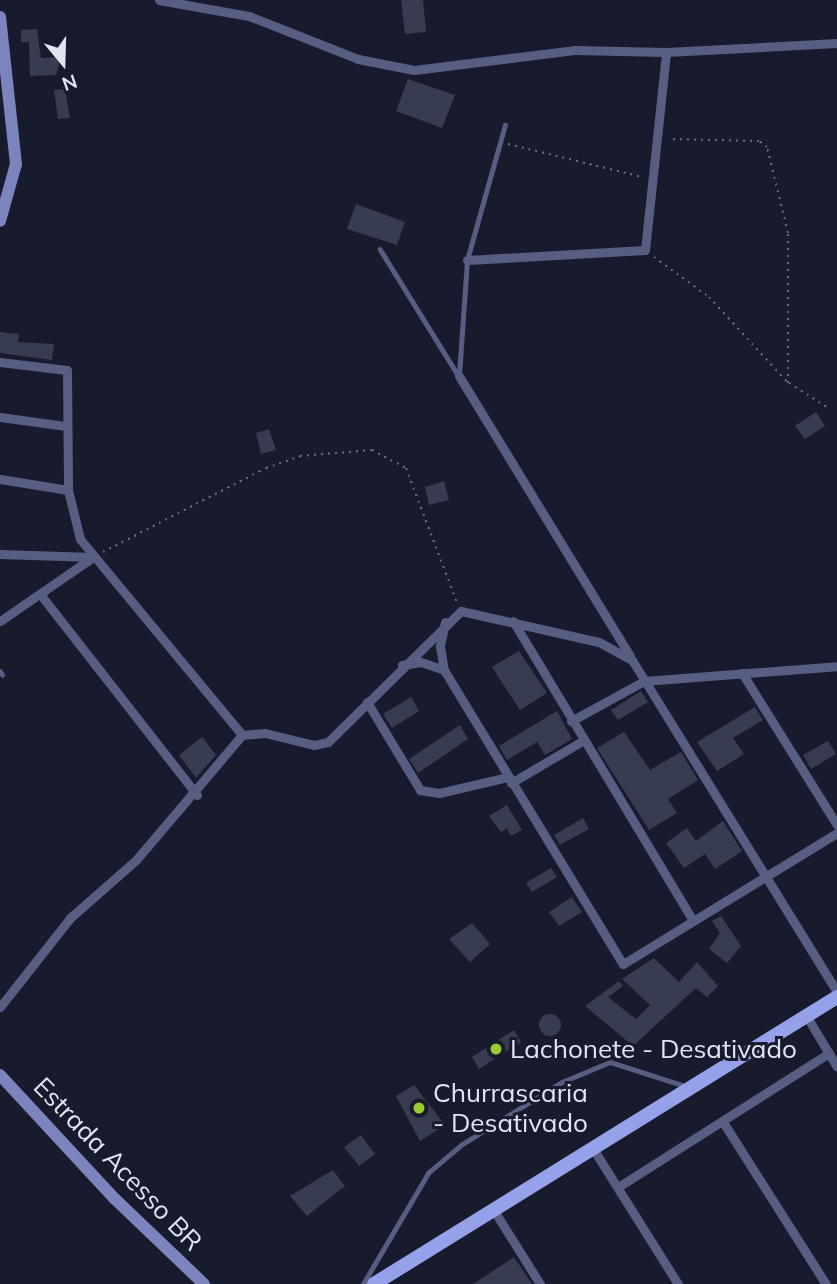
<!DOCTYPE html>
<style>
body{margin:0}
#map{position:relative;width:837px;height:1284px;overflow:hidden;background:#181b2d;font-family:Mulish,sans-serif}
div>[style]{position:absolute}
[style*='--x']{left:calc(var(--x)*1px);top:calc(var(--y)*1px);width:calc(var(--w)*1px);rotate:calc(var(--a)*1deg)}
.building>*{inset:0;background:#383c50}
.round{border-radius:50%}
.path>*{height:2px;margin-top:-1px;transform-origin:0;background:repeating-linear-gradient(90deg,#696c7c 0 2px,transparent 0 7px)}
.lane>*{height:4.5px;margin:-2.25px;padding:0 2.25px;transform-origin:2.25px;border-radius:2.25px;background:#585e81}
.street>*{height:9px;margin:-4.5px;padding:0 4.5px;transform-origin:4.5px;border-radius:4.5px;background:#585e81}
.secondary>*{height:12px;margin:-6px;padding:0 6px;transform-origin:6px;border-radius:6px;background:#7b84bc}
.primary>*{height:14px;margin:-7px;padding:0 7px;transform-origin:7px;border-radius:7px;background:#95a1e9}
.dots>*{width:19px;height:19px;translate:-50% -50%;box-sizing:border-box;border:4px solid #181b2d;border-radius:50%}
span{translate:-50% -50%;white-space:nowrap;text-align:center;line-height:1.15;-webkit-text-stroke:6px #181b2d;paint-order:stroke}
.poi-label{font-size:26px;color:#e1e4f1}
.left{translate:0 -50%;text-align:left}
.street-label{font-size:26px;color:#e1e4f1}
.north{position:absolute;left:28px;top:28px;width:70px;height:70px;-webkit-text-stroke:5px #181b2d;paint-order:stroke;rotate:161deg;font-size:19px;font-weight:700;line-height:28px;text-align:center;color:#e1e4f1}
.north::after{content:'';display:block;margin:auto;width:24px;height:32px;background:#e1e4f1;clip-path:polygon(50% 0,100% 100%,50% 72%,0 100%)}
</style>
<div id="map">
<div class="building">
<div style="clip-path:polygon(401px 0,423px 0,426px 32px,405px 34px)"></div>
<div style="clip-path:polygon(37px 29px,41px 58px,61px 57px,56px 75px,30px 76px,29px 42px,21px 42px,21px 30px)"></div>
<div style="clip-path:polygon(408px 79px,455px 95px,442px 128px,396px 111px)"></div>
<div style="clip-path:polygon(65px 89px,70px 118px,58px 119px,54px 90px)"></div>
<div style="clip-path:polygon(356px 204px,405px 222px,397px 245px,347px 229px)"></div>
<div style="clip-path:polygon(0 332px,19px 334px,18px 342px,54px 344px,52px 360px,0 353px)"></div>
<div style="clip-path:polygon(816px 412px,825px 426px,805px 439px,795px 426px)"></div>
<div style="clip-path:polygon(269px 429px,276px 450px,261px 454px,256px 433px)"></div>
<div style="clip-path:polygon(444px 481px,449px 500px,429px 505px,425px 487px)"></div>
<div style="clip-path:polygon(519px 651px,547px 693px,520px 710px,492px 667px)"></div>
<div style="clip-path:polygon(641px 691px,648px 702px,618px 720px,611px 710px)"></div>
<div style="clip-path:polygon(411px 697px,419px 711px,392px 728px,383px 714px)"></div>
<div style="clip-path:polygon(755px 707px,763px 720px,733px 738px,744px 754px,717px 771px,697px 742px)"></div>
<div style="clip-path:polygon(557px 711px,572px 739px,545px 755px,537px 742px,507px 760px,499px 746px)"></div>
<div style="clip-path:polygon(460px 725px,468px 739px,418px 773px,409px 759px)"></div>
<div style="clip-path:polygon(624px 732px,650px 770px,681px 752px,698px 780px,668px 799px,677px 813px,649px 830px,597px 748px)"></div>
<div style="clip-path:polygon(202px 737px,216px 755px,196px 778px,179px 755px)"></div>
<div style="clip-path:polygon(828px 741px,836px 754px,811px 769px,803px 755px)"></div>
<div style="clip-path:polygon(507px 805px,522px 830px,511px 836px,507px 828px,501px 832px,489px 816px)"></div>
<div style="clip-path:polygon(583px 818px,589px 829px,560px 845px,554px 835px)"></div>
<div style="clip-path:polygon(723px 821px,742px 851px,715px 869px,705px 854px,684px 868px,666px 843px,687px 828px,696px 841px)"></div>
<div style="clip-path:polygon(551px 868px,557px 877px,532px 892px,526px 883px)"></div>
<div style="clip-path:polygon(572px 897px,582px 912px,559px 926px,549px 912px)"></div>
<div style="clip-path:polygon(721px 916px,741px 946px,727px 963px,709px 949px,720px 933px,712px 921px)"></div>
<div style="clip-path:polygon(472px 923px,490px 944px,470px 962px,449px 939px)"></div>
<div style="clip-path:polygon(654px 958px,679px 982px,697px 962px,718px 986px,707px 997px,696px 988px,633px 1046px,585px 1006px,619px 981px,623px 986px,608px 997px,636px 1019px,650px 1005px,622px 979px)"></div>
<div class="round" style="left:539px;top:1014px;width:22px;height:22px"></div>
<div style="clip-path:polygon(514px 1030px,521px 1042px,479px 1069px,472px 1057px)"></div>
<div style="clip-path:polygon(414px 1085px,445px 1125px,420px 1141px,396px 1096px)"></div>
<div style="clip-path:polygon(361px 1135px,375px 1154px,359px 1166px,344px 1147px)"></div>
<div style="clip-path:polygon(333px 1170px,345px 1186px,307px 1216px,290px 1196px)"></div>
<div style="clip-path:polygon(514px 1257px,532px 1284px,473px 1284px)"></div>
</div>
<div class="path">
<div style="--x:508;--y:144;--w:138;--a:13.8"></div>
<div style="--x:654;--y:257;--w:68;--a:36"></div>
<div style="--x:709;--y:297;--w:117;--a:47.4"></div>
<div style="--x:788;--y:383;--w:150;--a:-90"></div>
<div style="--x:788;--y:233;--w:89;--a:-103.7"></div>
<div style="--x:767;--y:147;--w:10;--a:-143"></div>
<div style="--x:759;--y:141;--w:91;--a:-178.7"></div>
<div style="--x:789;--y:383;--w:45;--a:32.3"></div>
<div style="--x:103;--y:552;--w:183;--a:-27.3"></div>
<div style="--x:266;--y:468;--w:36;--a:-19"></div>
<div style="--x:300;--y:456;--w:72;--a:-4.8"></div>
<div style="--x:372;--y:450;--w:38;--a:28"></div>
<div style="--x:406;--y:468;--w:144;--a:69.3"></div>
</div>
<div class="lane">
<div style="--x:380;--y:249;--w:148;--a:58.2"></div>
<div style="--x:459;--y:375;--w:115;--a:-86"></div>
<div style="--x:467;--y:260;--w:140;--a:-74.3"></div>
<div style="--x:0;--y:671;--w:4;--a:56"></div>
<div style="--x:363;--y:1284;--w:129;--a:-59.6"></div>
<div style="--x:428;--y:1173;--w:43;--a:-40.3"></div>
<div style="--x:461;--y:1145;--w:119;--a:-32"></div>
<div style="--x:562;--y:1082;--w:52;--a:-22.6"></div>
<div style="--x:610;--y:1062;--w:79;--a:17.7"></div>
</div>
<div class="street">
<div style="--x:159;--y:0;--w:91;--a:10.1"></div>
<div style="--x:249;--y:16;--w:117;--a:21.5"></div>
<div style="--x:358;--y:59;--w:57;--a:11.1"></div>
<div style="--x:414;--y:70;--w:161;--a:-7.1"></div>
<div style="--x:574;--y:50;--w:92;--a:1.2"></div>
<div style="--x:666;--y:52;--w:171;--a:-3"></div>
<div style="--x:467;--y:260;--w:178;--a:-3.2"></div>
<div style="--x:645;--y:250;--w:199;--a:-83.9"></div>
<div style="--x:0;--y:362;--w:67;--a:6.8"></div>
<div style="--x:67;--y:370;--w:120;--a:89.5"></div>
<div style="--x:68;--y:490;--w:50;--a:76.2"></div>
<div style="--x:80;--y:539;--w:254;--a:50.4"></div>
<div style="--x:242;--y:735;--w:23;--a:-5"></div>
<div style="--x:265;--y:733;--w:50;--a:13.8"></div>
<div style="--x:314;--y:745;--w:14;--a:-12"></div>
<div style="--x:328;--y:742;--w:187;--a:-44.6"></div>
<div style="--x:461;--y:611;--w:141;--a:12.7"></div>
<div style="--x:599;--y:642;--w:38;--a:29"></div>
<div style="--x:632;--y:660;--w:390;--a:58.3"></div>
<div style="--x:459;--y:376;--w:328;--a:58.6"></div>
<div style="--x:0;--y:417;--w:67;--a:7.8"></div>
<div style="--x:0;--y:479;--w:69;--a:9.2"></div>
<div style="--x:0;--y:554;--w:93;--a:1.8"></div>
<div style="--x:40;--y:594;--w:255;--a:52"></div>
<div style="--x:0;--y:621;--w:113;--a:-34.5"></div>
<div style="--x:513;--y:621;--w:350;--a:59"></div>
<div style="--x:445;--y:622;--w:25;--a:102"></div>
<div style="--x:440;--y:646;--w:24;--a:81"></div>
<div style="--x:444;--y:670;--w:344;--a:58.7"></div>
<div style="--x:623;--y:964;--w:251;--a:-31.5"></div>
<div style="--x:402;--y:665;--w:19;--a:-9"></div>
<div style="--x:421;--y:662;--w:24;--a:19"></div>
<div style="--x:742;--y:673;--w:179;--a:58"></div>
<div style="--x:367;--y:702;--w:103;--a:58.9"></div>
<div style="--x:420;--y:790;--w:19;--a:9"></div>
<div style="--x:439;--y:793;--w:70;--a:-13.2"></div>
<div style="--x:571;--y:721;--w:83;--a:-28.7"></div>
<div style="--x:644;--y:681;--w:194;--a:-4.4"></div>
<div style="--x:511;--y:783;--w:82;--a:-30.6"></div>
<div style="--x:0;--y:1007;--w:113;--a:-51.8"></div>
<div style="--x:70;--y:918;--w:88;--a:-41.3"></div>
<div style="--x:136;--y:860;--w:164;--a:-49.7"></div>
<div style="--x:807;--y:1017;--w:58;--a:59"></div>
<div style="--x:723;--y:1122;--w:192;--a:57.6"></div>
<div style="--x:592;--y:1147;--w:162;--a:57.9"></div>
<div style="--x:618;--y:1187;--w:250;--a:-32.4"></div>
<div style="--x:493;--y:1209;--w:89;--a:57.9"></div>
</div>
<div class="secondary">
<div style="--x:0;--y:17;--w:148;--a:83.8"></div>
<div style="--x:16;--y:164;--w:59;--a:105.7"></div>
<div style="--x:0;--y:1075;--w:169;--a:47.2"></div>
<div style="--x:115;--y:1199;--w:123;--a:43.7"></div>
</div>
<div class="primary">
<div style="--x:374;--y:1284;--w:545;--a:-31.79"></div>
</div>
<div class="dots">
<div style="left:496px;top:1049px;background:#99cb35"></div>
<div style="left:419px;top:1108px;background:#99cb35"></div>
</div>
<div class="poi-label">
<span class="left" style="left:510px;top:1049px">Lachonete - Desativado</span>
<span class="left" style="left:433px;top:1108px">Churrascaria<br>- Desativado</span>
</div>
<div class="street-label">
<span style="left:118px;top:1164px;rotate:46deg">Estrada Acesso BR</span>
</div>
<div class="north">N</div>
</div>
